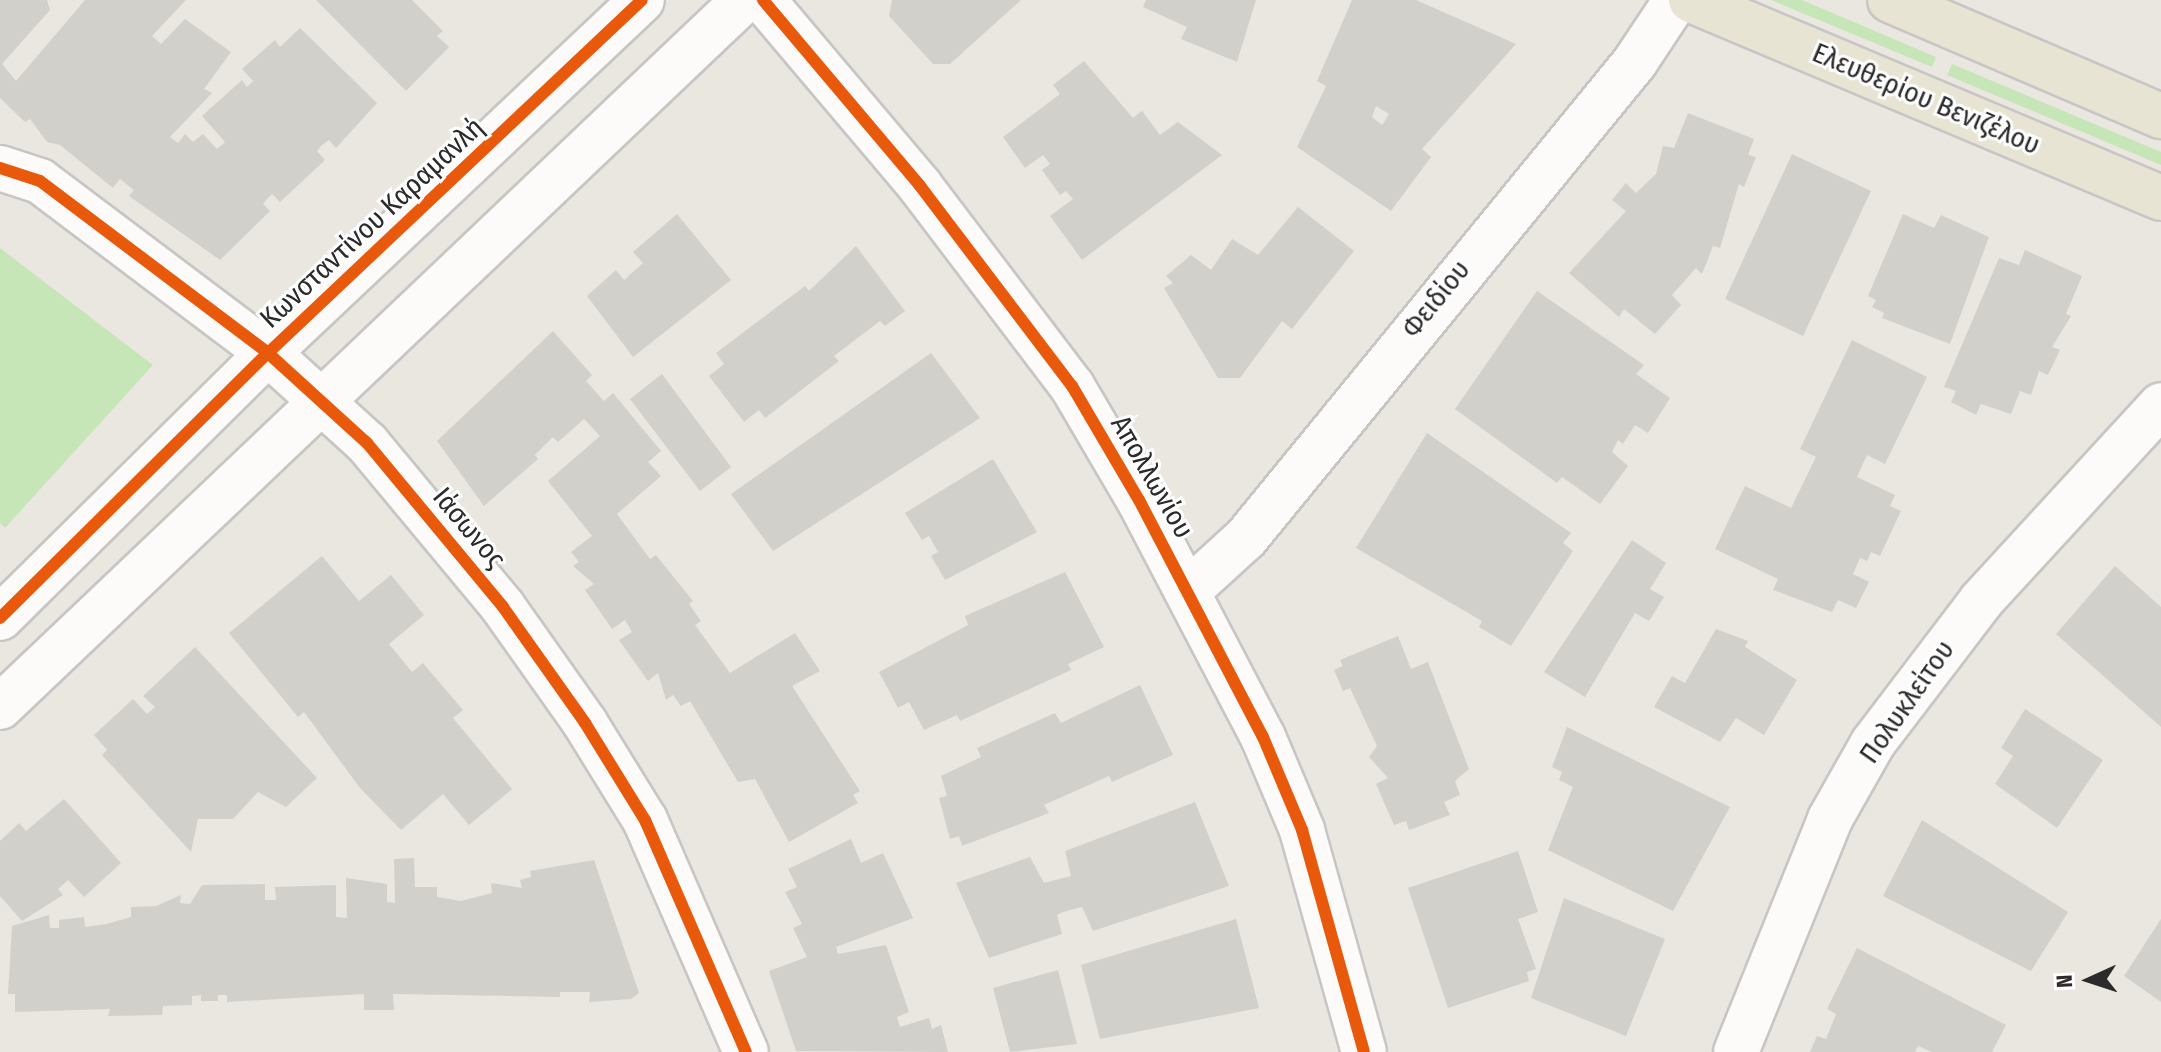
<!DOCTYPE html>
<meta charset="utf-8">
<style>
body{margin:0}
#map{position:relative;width:2161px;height:1052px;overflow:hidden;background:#eae7e0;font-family:"Fira Sans Condensed",sans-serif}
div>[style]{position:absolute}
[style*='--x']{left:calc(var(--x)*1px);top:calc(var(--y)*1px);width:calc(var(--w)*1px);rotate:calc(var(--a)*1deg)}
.green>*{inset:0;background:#c6e6b8}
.building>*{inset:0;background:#d2d0cb}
.roads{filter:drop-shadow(2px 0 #c7c6c5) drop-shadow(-2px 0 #c7c6c5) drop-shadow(0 2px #c7c6c5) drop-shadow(0 -2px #c7c6c5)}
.minor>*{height:44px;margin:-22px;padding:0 22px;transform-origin:22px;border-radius:22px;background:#fcfbfa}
.major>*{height:44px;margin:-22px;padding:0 22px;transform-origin:22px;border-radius:22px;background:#e7e4d3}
.cycleway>*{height:12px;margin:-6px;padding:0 6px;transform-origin:6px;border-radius:6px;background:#e8590c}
span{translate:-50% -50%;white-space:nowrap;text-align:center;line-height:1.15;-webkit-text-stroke:6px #fff;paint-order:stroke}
.street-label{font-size:28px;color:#2b2b2b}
.north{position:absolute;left:2049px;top:940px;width:80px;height:80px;-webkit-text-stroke:6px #fff;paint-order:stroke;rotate:267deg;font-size:22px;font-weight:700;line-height:32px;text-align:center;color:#2b2b2b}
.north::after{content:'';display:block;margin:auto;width:28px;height:36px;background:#2b2b2b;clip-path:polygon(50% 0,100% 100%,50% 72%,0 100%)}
</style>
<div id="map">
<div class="green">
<div style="clip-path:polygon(1771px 0,1802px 0,1936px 57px,1932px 67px)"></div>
<div style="clip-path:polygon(1952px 64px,2161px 152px,2161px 165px,1947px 75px)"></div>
<div style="clip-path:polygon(0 248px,153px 365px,5px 528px,0 523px)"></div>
</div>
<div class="building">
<div style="clip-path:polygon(0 0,47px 0,50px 10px,2px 64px,16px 81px,85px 0,186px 0,152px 36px,161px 44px,185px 19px,231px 52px,204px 89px,212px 93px,170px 137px,178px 143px,185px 134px,193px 142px,203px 134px,217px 149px,225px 142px,202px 116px,242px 80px,247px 87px,253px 81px,242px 69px,275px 40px,280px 47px,300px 28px,377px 103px,336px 148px,329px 140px,322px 145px,317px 151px,325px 160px,280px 202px,272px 194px,268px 198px,263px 204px,270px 211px,220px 260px,129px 196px,134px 190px,120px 179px,113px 188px,60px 145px,47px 142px,30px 119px,25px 122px,0 98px)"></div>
<div style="clip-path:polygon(316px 0,412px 0,443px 31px,437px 36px,449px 47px,406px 91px)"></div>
<div style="clip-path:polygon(892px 0,1021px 0,950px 64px,933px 64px,889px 16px)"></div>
<div style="clip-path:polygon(1146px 0,1256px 0,1237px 62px,1181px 39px,1187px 27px,1143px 7px)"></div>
<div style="clip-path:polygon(evenodd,1352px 0,1416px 0,1516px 44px,1422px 149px,1431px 157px,1391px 211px,1297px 147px,1326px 86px,1317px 81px,1352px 0,1376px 106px,1389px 114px,1382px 125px,1372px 117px,1376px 106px)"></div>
<div style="clip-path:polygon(1084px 61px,1133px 118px,1142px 111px,1160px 135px,1178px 122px,1222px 155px,1082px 260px,1050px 216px,1073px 199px,1066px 191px,1060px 195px,1042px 170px,1050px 164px,1043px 155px,1025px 168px,1003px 137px,1060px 94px,1053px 85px)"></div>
<div style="clip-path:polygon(1688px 113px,1754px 139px,1748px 155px,1756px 157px,1744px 187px,1739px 184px,1720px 248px,1713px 246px,1702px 274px,1696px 268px,1672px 295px,1681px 305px,1655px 334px,1624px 309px,1619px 317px,1569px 273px,1626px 211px,1612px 200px,1626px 183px,1636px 193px,1656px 174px,1663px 146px,1674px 148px)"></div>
<div style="clip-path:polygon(1792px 154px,1871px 191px,1803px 336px,1725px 299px)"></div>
<div style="clip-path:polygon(1298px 207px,1354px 251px,1292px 329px,1282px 321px,1240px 378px,1218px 378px,1164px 288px,1173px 283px,1166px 276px,1191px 255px,1211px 270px,1232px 239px,1258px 255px)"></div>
<div style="clip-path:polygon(677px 214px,731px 280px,633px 357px,587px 296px,616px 270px,624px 280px,643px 263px,633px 252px)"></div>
<div style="clip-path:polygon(1903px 214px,1934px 228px,1941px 215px,1989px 237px,1950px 344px,1882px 318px,1884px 313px,1872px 307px,1876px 300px,1868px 296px)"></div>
<div style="clip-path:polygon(856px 246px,905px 311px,885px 326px,880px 321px,834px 356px,839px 361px,765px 418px,759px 410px,744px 422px,709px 376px,724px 364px,716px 353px,805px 286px,809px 291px)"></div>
<div style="clip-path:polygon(2025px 250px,2082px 276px,2066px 314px,2071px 316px,2052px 347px,2060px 350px,2048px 375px,2039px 371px,2031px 395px,2020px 391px,2011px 414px,1981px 404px,1976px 415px,1951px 402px,1956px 391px,1944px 387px,1999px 258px,2019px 265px)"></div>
<div style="clip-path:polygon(1537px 291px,1644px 365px,1636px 374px,1670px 398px,1648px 433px,1635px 425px,1623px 444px,1618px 440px,1612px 452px,1628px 466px,1600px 504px,1562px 477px,1557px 483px,1455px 409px)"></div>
<div style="clip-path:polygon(553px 331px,592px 375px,586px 381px,604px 401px,613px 393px,661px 451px,648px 462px,661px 476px,617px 514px,650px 559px,656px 555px,693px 601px,689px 604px,701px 621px,695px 625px,730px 673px,795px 633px,820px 671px,792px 686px,860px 791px,853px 795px,858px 803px,789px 842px,755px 779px,738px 782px,690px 701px,681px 706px,673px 695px,666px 700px,658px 673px,648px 681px,619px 640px,632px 632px,625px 620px,612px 629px,585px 590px,594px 584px,573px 566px,579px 562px,571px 552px,592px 536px,548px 481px,600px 436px,584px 419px,558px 442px,553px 437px,535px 455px,538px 459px,484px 506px,437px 441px)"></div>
<div style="clip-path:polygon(1852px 340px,1927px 377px,1885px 464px,1867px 455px,1857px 477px,1895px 495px,1890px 506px,1901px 511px,1880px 556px,1871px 552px,1867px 561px,1860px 558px,1853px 574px,1869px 582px,1856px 608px,1838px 600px,1832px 612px,1773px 590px,1778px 579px,1715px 549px,1745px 486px,1791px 508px,1816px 457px,1800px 449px)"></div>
<div style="clip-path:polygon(931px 353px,980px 418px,773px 551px,731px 494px)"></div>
<div style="clip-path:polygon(662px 374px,731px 467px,700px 491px,630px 399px)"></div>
<div style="clip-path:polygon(1427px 433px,1571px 533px,1563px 543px,1573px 551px,1511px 646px,1479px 627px,1482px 621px,1356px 548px)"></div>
<div style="clip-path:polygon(993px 459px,1037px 532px,945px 580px,931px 556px,938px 552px,929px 536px,922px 540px,905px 513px)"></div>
<div style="clip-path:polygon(1632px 540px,1666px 563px,1650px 589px,1664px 597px,1649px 621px,1635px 613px,1585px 697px,1544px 672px)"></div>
<div style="clip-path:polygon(322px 556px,359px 601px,391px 575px,424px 615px,389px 644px,412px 672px,423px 663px,463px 710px,453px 718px,512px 789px,469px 825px,443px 794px,401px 830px,360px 788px,304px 712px,298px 717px,229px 633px)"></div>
<div style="clip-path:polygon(2115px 566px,2161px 607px,2161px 727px,2056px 634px)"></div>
<div style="clip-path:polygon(1065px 572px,1104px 647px,1068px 664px,1071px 670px,960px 721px,957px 715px,924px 730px,909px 702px,898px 708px,879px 672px,968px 625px,965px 616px)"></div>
<div style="clip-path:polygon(1716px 629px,1748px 641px,1745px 647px,1797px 680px,1764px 735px,1736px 718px,1720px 742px,1654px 707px,1672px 676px,1685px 683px)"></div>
<div style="clip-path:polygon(1398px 636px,1411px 669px,1428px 662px,1469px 769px,1455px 781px,1460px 795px,1444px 802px,1450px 815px,1409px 830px,1406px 821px,1394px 825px,1376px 784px,1388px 778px,1369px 757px,1377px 746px,1350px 688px,1343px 691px,1334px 670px,1343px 666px,1340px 660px)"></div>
<div style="clip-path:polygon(195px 647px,317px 778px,286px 807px,258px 792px,233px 819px,198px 819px,191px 852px,102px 755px,107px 750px,94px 735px,133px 699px,147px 714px,155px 707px,143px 696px)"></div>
<div style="clip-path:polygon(1140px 685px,1173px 755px,1112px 782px,1109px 776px,1044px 805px,1049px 813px,962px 846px,959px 836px,950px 839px,939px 798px,947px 796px,941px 776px,981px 757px,977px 748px,1055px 713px,1061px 723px)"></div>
<div style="clip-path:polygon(2025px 709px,2103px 760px,2057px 828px,1995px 784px,2013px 756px,2001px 748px)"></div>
<div style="clip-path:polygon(1567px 727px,1730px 807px,1673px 911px,1548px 850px,1573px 787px,1559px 780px,1562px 772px,1552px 767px)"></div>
<div style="clip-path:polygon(64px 799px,121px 863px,84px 897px,68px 880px,58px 889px,63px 895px,22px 921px,0 896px,0 841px,19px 823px,26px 831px)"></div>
<div style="clip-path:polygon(1195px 802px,1229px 886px,1093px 931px,1082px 907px,1063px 912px,1057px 915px,1062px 934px,989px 958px,956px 883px,1030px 857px,1044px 883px,1071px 876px,1065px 851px)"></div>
<div style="clip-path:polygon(1922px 820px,2068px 912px,2031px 971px,1883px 896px)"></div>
<div style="clip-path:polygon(851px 839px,861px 863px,883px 853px,913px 918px,836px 947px,838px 954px,886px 945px,909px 1012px,897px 1017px,900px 1027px,929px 1018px,932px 1029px,941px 1025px,948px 1052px,796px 1051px,769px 971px,807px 957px,793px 928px,802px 924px,785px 892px,797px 887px,788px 869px)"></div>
<div style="clip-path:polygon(1518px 851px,1538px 912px,1518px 919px,1536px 969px,1527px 972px,1529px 981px,1448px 1008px,1408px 888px)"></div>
<div style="clip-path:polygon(414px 858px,415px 887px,437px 887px,437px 897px,461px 901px,492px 893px,491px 883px,522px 888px,520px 880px,531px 877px,530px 871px,594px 860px,639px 993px,631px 999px,589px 1002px,590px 992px,560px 992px,560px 997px,393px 994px,394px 1010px,364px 1010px,364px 994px,227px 1002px,227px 995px,218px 995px,218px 1001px,201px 1001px,201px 995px,192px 996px,192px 1005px,163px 1006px,162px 1015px,108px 1016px,110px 1009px,15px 1012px,15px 994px,8px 994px,12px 926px,49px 915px,50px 928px,59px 928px,59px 920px,84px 917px,85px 927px,106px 924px,131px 917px,131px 907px,156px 906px,181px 895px,180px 903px,190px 904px,202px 885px,265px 884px,265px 900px,276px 900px,275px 887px,336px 885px,336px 917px,347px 918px,346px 878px,387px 884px,387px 902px,395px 903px,394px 859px)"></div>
<div style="clip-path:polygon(1564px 898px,1665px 939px,1626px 1036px,1531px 998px)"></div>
<div style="clip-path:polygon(1236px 919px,1259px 1008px,1100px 1039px,1081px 965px)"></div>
<div style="clip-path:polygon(2161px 919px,2161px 1002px,2124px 976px)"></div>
<div style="clip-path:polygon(1857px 948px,2006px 1025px,1992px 1052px,1932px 1052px,1918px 1046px,1915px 1052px,1810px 1052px,1817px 1036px,1826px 1039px,1836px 1014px,1827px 1009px)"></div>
<div style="clip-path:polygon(1058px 970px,1077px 1044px,1010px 1052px,993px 988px)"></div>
</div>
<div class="roads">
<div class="minor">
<div style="--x:763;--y:0;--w:243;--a:49.8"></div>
<div style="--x:920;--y:186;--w:251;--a:52.8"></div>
<div style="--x:1072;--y:386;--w:132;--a:59.6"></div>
<div style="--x:1139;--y:500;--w:267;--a:62.4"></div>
<div style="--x:1263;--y:737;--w:101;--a:67.2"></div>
<div style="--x:1302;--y:830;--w:230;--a:74.4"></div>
<div style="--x:0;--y:168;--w:42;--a:18"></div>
<div style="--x:40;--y:181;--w:286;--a:37"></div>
<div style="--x:268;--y:353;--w:134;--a:42.3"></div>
<div style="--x:367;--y:443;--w:213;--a:50.3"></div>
<div style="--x:503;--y:607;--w:142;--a:54.7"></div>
<div style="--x:585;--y:723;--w:114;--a:58.3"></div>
<div style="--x:645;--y:820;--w:253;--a:66.5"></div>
<div style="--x:1189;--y:590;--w:77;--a:-42.4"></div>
<div style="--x:1246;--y:538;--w:615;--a:-50.74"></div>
<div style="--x:1635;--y:62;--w:74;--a:-56.5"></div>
<div style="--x:0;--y:618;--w:377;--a:-44.7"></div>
<div style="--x:268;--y:353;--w:514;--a:-43.35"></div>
<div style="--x:0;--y:707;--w:1026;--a:-43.54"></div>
<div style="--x:1736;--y:1052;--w:251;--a:-68"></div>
<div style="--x:1830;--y:819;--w:87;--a:-60.5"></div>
<div style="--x:1873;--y:743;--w:178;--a:-52.7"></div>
<div style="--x:1981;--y:601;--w:266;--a:-47.4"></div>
</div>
<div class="major">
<div style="--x:1691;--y:0;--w:510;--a:22.84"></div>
<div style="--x:1890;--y:0;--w:295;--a:23.2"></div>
</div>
</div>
<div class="cycleway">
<div style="--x:763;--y:0;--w:243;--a:49.8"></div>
<div style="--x:920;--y:186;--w:251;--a:52.8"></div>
<div style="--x:1072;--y:386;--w:132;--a:59.6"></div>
<div style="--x:1139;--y:500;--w:267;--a:62.4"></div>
<div style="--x:1263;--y:737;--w:101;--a:67.2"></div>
<div style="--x:1302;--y:830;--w:230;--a:74.4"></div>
<div style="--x:0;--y:168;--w:42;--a:18"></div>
<div style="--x:40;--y:181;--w:286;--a:37"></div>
<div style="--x:268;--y:353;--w:134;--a:42.3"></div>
<div style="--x:367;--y:443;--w:213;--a:50.3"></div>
<div style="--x:503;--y:607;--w:142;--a:54.7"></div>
<div style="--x:585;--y:723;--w:114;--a:58.3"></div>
<div style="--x:645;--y:820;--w:253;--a:66.5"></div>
<div style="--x:0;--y:618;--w:377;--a:-44.7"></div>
<div style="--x:268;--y:353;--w:514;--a:-43.35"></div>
</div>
<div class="street-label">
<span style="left:1926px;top:99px;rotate:23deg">Ελευθερίου Βενιζέλου</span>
<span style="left:372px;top:223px;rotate:-43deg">Κωνσταντίνου Καραμανλή</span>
<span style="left:1436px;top:299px;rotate:-51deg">Φειδίου</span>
<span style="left:1152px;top:477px;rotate:60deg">Απολλωνίου</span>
<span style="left:469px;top:528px;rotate:50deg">Ιάσωνος</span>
<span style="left:1907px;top:702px;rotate:-55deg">Πολυκλείτου</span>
</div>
<div class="north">N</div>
</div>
